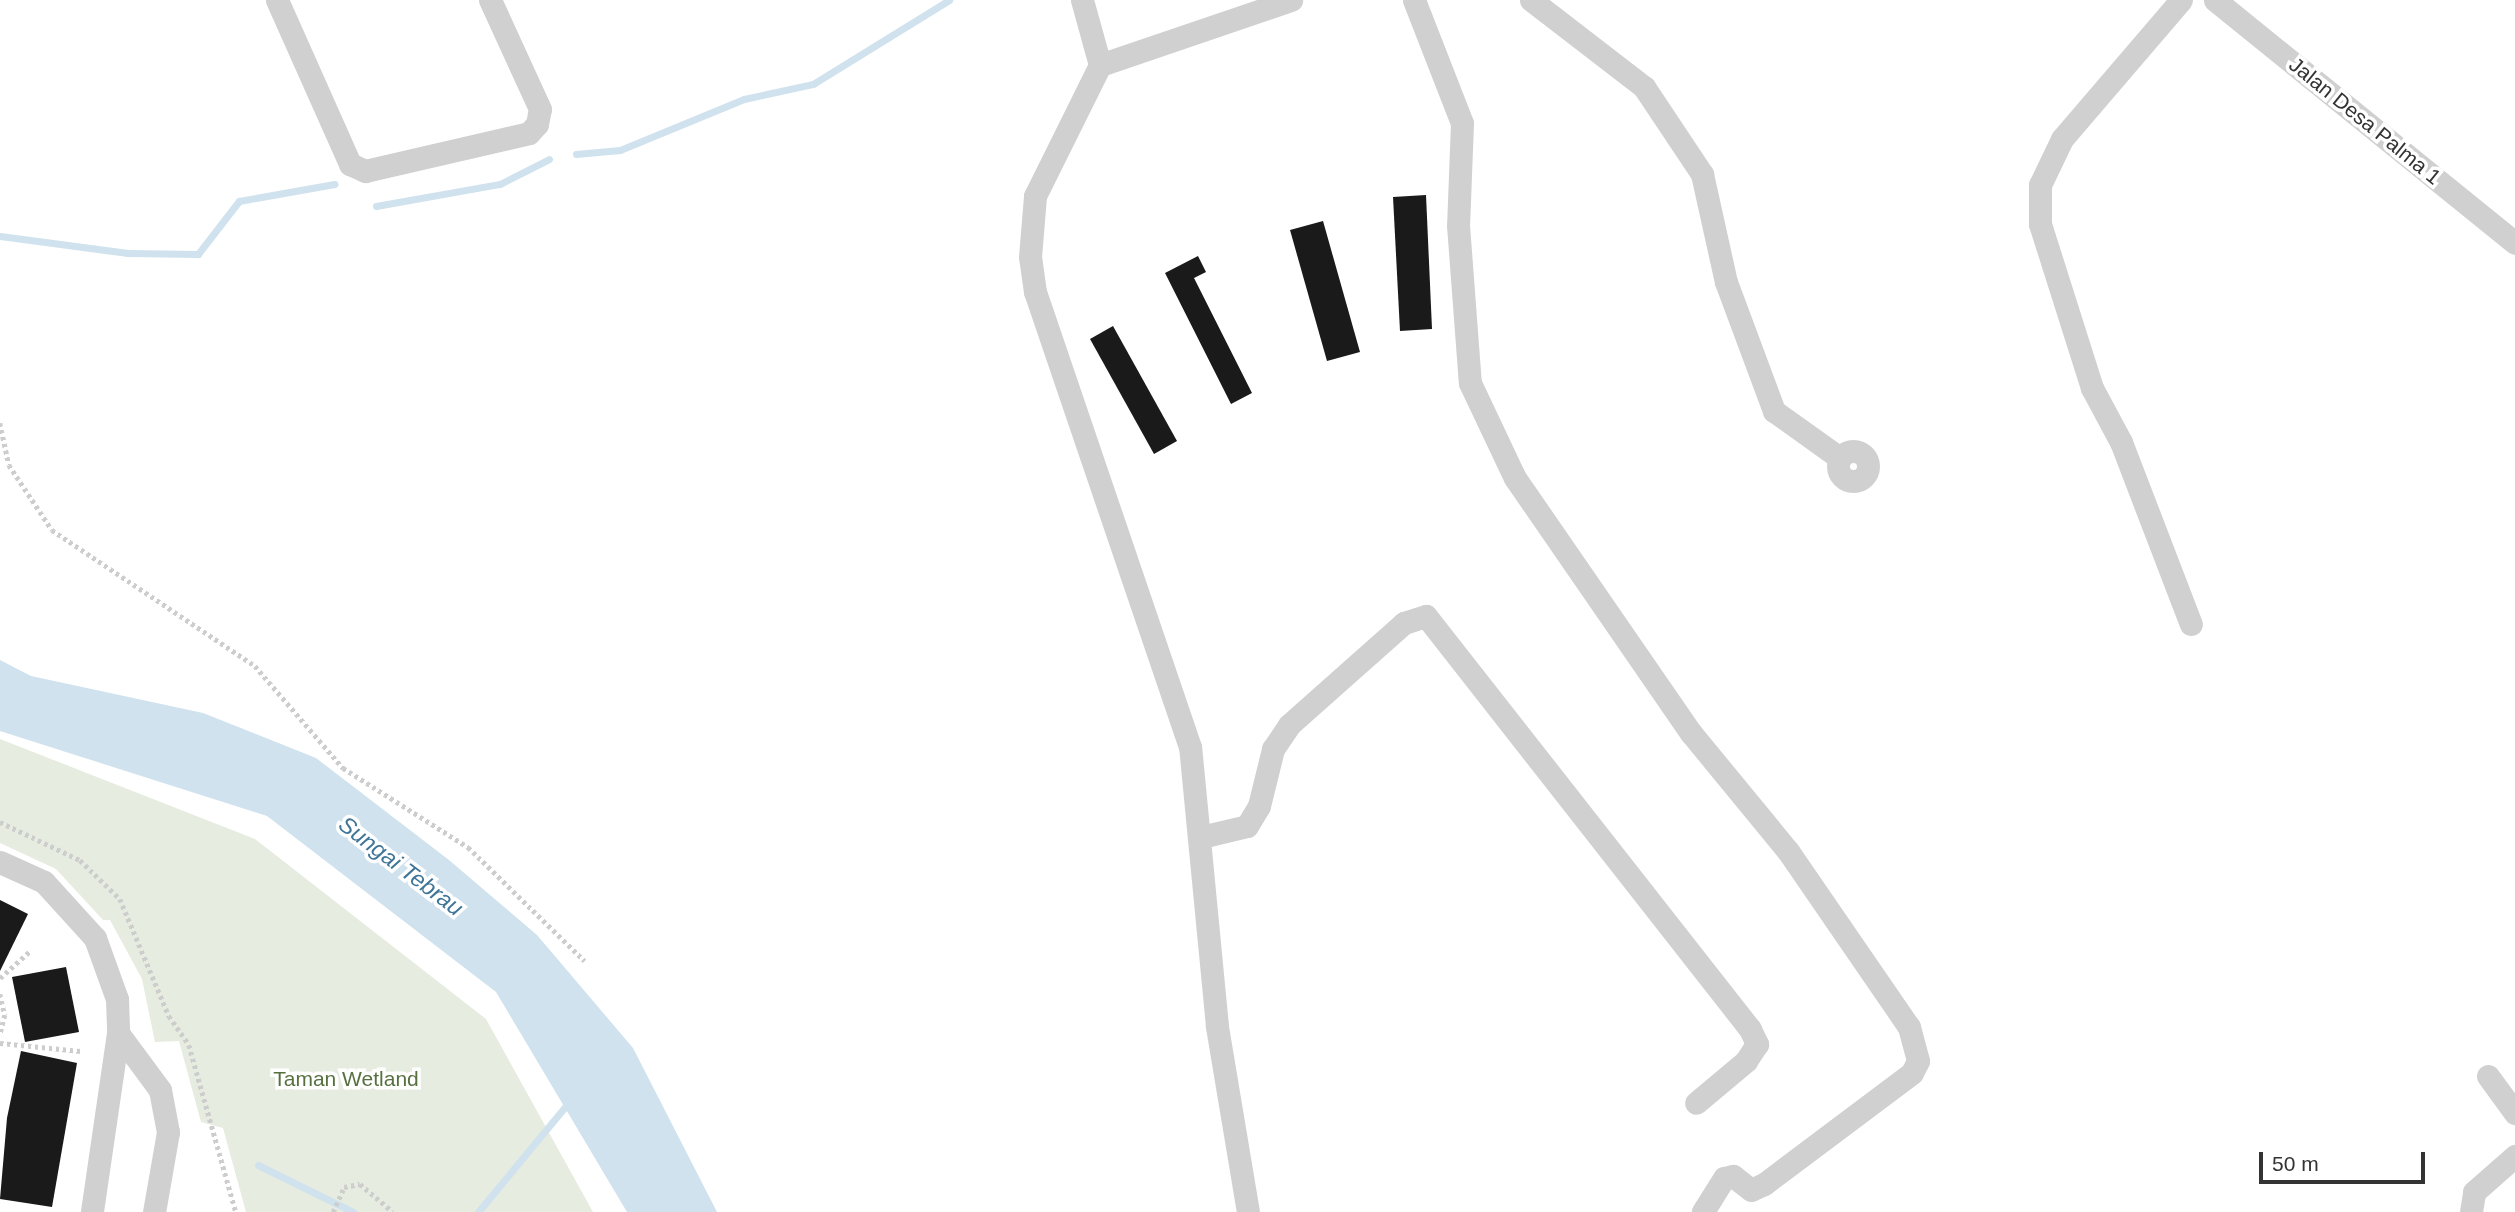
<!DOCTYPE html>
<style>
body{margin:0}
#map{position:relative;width:2515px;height:1212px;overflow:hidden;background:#fff;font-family:Arial,sans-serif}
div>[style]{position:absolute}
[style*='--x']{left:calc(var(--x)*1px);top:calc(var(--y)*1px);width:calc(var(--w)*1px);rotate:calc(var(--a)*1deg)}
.green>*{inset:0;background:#e6ecdf}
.water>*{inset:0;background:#cfe2ee}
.stream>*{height:7px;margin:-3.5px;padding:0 3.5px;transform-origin:3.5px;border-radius:3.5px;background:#cfe2ee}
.building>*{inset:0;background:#1a1a1a}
.path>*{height:4.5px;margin-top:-2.25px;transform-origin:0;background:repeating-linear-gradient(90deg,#cdcdcd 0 3.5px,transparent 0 7px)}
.minor>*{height:23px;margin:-11.5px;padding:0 11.5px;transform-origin:11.5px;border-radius:11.5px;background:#d0d0d0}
.minor>.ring{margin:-11.5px;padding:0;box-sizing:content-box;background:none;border:23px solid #d0d0d0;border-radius:50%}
span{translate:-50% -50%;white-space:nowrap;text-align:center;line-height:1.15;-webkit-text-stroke:7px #fff;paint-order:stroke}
.street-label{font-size:21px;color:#333}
.park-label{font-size:21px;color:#56703f}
.water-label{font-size:23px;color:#3f7597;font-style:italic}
.scale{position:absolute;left:2259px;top:1152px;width:166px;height:32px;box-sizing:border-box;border:4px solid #333;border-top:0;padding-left:9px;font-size:21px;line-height:24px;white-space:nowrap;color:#333;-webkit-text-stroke:5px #fff;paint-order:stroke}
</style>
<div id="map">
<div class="green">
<div style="clip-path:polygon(0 739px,255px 839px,486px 1019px,593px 1212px,246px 1212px,223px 1128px,201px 1122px,179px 1041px,155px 1042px,142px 979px,110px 920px,103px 920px,56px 869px,0 843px)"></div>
</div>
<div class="water">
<div style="clip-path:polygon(0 660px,31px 676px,203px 713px,316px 758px,449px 860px,537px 935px,633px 1048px,717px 1212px,627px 1212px,496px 992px,267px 816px,0 731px)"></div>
</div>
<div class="stream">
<div style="--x:576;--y:154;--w:44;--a:-5.2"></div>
<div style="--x:620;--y:150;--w:134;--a:-22.4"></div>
<div style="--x:744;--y:99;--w:71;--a:-12.3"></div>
<div style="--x:813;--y:84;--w:160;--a:-31.7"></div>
<div style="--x:376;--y:206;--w:126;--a:-10.1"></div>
<div style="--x:500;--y:184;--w:55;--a:-27"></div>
<div style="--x:0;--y:236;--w:129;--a:7.6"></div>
<div style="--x:128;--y:253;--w:70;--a:0.8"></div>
<div style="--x:198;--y:254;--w:67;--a:-52.3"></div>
<div style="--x:239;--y:201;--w:97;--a:-10.1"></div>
<div style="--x:258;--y:1165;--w:106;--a:26.3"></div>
<div style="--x:478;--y:1212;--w:143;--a:-50.4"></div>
</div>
<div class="building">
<div style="clip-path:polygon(1426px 195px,1432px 329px,1400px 331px,1393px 197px)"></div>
<div style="clip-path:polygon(1323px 221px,1360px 352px,1327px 361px,1290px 230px)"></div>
<div style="clip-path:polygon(1198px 256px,1206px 272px,1194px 278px,1252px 393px,1231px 404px,1165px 273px)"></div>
<div style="clip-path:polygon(1113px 326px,1177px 441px,1154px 454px,1090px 339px)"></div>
<div style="clip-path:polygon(0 900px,28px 914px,0 971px)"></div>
<div style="clip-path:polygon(66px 967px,79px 1032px,25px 1042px,12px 977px)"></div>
<div style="clip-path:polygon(21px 1051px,77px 1063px,52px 1207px,0 1199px,7px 1118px)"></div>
</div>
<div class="path">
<div style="--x:0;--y:423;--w:43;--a:77.9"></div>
<div style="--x:9;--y:465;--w:78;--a:56.5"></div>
<div style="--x:52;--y:530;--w:244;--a:33.8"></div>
<div style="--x:255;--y:666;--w:135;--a:49.2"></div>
<div style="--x:343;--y:768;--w:148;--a:32.3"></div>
<div style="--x:468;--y:847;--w:163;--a:44.3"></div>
<div style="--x:0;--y:822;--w:89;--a:25.4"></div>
<div style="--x:80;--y:860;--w:56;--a:44.3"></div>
<div style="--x:120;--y:899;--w:127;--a:67.3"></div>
<div style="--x:169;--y:1016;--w:35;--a:55"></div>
<div style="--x:189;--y:1045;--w:173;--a:74.3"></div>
<div style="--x:0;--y:978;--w:39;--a:-42"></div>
<div style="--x:0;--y:994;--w:22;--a:77"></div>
<div style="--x:5;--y:1015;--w:21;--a:104"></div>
<div style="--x:0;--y:1043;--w:81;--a:5.6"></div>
<div style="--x:333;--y:1212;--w:27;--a:-66"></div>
<div style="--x:344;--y:1187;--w:16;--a:-11"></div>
<div style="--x:360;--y:1184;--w:43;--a:40.3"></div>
</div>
<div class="minor">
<div style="--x:277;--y:0;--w:180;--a:66"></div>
<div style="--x:350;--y:164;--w:17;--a:25"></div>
<div style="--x:365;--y:171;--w:168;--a:-13"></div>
<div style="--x:529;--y:133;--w:12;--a:-48"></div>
<div style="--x:537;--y:124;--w:15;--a:-79"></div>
<div style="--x:540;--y:109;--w:120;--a:-114.6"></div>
<div style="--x:1082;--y:0;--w:67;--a:74.5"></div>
<div style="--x:1414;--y:0;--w:132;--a:68.7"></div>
<div style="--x:1462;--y:123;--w:102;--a:92.2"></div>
<div style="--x:1458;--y:225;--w:158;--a:85.7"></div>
<div style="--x:1470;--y:383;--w:105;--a:64.7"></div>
<div style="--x:1515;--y:478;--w:310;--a:55.4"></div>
<div style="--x:1691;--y:733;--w:153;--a:50.6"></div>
<div style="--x:1788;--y:851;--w:214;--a:55.5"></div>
<div style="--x:1909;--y:1027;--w:35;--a:75"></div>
<div style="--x:1918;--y:1061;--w:13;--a:117"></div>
<div style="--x:1912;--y:1073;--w:185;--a:143.1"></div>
<div style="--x:1764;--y:1184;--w:14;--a:155"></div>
<div style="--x:1751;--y:1190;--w:23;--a:-142"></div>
<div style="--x:1733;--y:1176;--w:9;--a:167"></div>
<div style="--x:1724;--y:1178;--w:40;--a:122"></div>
<div style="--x:1531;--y:0;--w:143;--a:37.6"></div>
<div style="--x:1644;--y:87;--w:105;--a:56.3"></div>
<div style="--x:1702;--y:174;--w:111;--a:77.5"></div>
<div style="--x:1726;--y:282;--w:138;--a:69.6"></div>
<div style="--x:1774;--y:411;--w:81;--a:35.5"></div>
<div style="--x:2181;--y:0;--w:183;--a:130.6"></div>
<div style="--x:2062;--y:139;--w:51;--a:115.6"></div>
<div style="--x:2040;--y:185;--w:39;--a:90"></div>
<div style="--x:2040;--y:224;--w:172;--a:72.4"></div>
<div style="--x:2092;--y:388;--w:61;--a:61.8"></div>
<div style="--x:2121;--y:442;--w:195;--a:69"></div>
<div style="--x:2215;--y:0;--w:386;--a:39"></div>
<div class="ring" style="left:1838px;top:451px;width:7px;height:7px"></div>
<div style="--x:1201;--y:837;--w:47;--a:-13.4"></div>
<div style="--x:1247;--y:826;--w:23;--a:-59"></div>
<div style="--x:1259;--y:806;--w:59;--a:-76.2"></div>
<div style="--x:1273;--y:749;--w:29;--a:-56"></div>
<div style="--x:1289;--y:725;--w:154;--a:-41.6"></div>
<div style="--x:1404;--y:623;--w:23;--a:-18"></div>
<div style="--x:1426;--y:616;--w:525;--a:51.89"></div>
<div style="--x:1750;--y:1029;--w:17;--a:65"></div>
<div style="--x:1757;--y:1044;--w:20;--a:123"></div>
<div style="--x:1746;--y:1061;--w:65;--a:140"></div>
<div style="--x:0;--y:862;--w:48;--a:24.4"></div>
<div style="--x:44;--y:882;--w:76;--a:47.7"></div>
<div style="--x:95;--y:938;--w:65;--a:70.2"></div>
<div style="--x:117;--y:999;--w:34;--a:88"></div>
<div style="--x:118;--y:1033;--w:181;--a:98.3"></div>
<div style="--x:118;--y:1033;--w:71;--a:53.6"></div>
<div style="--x:160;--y:1090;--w:43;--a:79.2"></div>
<div style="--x:168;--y:1132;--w:81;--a:99.9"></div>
<div style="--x:2488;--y:1076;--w:46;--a:53.9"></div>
<div style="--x:1248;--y:1212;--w:189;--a:-99.5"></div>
<div style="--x:1217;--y:1026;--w:280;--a:-95.5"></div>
<div style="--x:1190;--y:747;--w:481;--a:-108.8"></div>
<div style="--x:1035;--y:292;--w:35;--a:-98"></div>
<div style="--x:1030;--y:257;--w:61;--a:-85.3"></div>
<div style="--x:1035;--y:196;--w:146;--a:-63.6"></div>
<div style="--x:1100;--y:65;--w:202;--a:-18.8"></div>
<div style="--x:2471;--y:1212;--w:20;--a:-81"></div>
<div style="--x:2474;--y:1192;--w:55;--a:-41.3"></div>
</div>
<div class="street-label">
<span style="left:2365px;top:121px;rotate:39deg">Jalan Desa Palma 1</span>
</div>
<div class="park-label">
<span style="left:346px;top:1079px">Taman Wetland</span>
</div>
<div class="water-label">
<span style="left:401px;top:866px;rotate:37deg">Sungai Tebrau</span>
</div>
<div class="scale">50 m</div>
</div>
